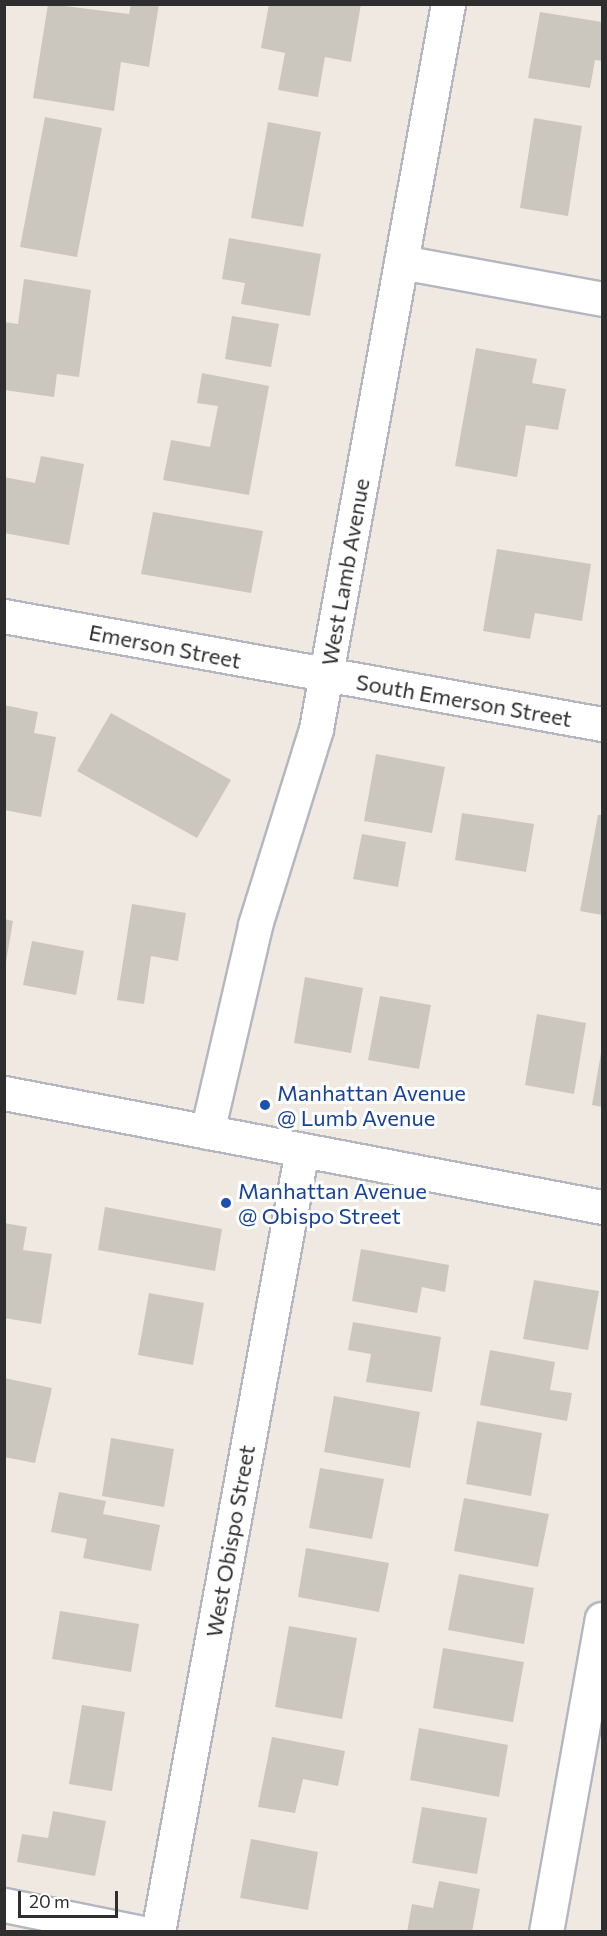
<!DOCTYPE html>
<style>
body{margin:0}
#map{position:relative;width:607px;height:1936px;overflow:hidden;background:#efe9e1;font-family:Commissioner,sans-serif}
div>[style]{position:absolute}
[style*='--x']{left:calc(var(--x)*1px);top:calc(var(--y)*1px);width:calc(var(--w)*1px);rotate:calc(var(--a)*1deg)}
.building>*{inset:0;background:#cbc7bf}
.roads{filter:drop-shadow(2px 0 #b4b7c1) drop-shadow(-2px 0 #b4b7c1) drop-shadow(0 2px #b4b7c1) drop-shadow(0 -2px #b4b7c1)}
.street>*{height:33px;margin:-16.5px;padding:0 16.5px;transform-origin:16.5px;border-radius:16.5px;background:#fff}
.secondary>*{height:33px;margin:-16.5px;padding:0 16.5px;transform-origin:16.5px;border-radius:16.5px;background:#fff}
.dots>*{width:16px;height:16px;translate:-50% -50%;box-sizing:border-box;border:3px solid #fff;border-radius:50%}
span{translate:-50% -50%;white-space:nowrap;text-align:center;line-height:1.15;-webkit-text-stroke:6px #fff;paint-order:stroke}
.street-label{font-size:22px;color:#2e2e2e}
.transit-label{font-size:22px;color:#164399}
.left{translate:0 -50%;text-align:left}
.frame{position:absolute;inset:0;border:6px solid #2e2e2e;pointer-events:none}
.scale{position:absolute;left:18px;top:1891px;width:100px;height:27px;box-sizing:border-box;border:3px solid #2e2e2e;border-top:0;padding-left:8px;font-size:18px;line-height:21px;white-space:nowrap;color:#2e2e2e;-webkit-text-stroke:4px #fff;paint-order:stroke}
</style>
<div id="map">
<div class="building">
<div style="clip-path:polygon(48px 4px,129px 14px,131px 4px,159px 4px,149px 67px,121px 62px,114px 111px,33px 98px)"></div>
<div style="clip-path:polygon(269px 4px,361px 4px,351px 62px,325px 57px,318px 97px,278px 90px,285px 53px,261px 48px)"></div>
<div style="clip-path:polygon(540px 12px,602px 22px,602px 61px,595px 60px,590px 88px,528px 78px)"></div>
<div style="clip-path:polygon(45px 117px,102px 128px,77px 257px,20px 247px)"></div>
<div style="clip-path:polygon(534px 118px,582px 126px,568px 216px,520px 208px)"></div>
<div style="clip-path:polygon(268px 122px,321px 132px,303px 227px,251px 218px)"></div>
<div style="clip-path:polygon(229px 238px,321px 254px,310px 316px,241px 304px,245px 283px,222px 279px)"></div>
<div style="clip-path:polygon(24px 279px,91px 290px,79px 377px,57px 374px,54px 397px,4px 390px,4px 322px,18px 324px)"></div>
<div style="clip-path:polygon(232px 316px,279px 324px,271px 367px,225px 359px)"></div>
<div style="clip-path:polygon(476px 348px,537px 359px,532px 383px,566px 389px,558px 430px,526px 425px,517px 477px,455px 466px)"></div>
<div style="clip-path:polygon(202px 373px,269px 386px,249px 495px,163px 480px,171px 440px,210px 447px,218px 406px,197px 403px)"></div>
<div style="clip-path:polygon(41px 456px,84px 464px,69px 545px,4px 533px,4px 477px,35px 483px)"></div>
<div style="clip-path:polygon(153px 512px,263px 531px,251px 593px,141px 574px)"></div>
<div style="clip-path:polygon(497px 549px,591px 564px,582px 621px,535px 613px,530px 639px,483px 631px)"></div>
<div style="clip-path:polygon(4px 705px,38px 712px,34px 733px,56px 737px,41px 817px,4px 810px)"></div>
<div style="clip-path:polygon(111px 713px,231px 780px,197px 838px,77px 771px)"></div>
<div style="clip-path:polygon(376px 754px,445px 767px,432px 833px,364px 821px)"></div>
<div style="clip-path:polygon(462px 813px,534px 824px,526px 872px,455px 860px)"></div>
<div style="clip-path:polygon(598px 815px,602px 815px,602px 915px,580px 911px)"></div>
<div style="clip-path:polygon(362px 834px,406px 842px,398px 887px,353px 879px)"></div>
<div style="clip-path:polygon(132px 904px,186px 913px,178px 961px,151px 956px,144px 1004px,117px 1000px)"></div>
<div style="clip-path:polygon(4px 919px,13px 921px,6px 962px,4px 962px)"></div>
<div style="clip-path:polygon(32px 941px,84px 951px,76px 995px,23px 985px)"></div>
<div style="clip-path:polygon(305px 977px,363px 988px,351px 1053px,294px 1043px)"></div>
<div style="clip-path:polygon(380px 996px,431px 1005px,419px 1069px,368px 1060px)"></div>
<div style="clip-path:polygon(537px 1014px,586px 1023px,574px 1094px,525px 1085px)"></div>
<div style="clip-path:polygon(601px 1053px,602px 1053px,602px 1107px,592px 1105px)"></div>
<div style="clip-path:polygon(105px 1207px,222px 1229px,215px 1271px,98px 1250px)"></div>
<div style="clip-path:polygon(4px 1223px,27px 1227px,23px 1250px,52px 1254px,41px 1324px,4px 1318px)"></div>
<div style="clip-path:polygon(361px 1249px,449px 1265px,445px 1292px,422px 1287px,417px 1313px,352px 1301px)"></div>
<div style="clip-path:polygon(534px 1280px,599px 1291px,588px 1350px,523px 1339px)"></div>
<div style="clip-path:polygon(149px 1293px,204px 1303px,193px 1365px,138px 1355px)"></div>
<div style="clip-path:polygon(353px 1322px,441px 1337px,432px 1392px,366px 1382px,371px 1354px,348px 1350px)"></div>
<div style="clip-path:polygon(490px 1350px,555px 1362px,550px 1390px,572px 1393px,567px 1421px,480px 1405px)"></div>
<div style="clip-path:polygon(4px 1378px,52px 1388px,35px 1463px,4px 1457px)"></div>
<div style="clip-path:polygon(334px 1396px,420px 1412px,410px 1468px,324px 1452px)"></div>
<div style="clip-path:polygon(477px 1421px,542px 1433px,531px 1496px,466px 1484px)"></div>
<div style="clip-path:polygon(111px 1438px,174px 1449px,164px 1507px,102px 1496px)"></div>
<div style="clip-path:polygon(320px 1468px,384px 1479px,372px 1539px,309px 1528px)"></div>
<div style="clip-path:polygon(59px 1492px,106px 1501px,103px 1514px,160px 1525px,151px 1571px,83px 1558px,87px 1539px,51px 1532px)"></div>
<div style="clip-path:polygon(464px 1498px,549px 1514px,538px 1567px,454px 1551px)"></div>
<div style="clip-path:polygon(306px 1548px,389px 1563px,379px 1612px,298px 1597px)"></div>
<div style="clip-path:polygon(459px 1574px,534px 1588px,524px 1644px,448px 1630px)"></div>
<div style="clip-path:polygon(60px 1611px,139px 1624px,131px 1672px,52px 1659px)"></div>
<div style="clip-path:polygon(289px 1626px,357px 1638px,342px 1719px,275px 1707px)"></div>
<div style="clip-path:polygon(443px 1648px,524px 1662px,513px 1722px,433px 1708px)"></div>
<div style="clip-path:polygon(82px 1705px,125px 1712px,112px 1791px,69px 1784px)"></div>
<div style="clip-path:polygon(419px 1728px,508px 1745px,499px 1797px,410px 1780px)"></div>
<div style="clip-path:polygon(272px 1737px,345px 1751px,338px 1786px,303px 1779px,295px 1813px,258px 1807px)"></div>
<div style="clip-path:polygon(422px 1807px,487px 1818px,477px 1874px,412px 1863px)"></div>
<div style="clip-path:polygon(53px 1811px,106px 1821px,95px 1876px,17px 1862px,22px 1834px,48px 1838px)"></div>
<div style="clip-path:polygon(251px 1839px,318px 1852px,308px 1910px,240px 1898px)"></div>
<div style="clip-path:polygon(439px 1881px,480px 1889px,472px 1932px,407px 1932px,412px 1904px,433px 1908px)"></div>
</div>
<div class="roads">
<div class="street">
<div style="--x:401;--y:262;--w:204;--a:10.4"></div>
<div style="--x:4;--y:616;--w:608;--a:10.24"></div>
<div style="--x:207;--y:1132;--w:212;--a:-76.9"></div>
<div style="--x:255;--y:925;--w:205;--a:-72.7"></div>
<div style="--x:316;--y:729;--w:737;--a:-79.68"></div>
<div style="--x:4;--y:1905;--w:137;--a:11.4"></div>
<div style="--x:158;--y:1932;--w:795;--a:-79.57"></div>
<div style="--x:546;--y:1932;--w:318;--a:-79.9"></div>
</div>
<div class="secondary">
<div style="--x:4;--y:1093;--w:609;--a:10.79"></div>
</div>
</div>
<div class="dots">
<div style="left:265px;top:1105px;background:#1a4fb4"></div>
<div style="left:226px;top:1203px;background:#1a4fb4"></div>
</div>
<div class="street-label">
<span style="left:345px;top:572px;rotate:-80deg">West Lamb Avenue</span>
<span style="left:165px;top:646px;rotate:11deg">Emerson Street</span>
<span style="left:464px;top:700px;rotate:10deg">South Emerson Street</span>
<span style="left:230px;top:1541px;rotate:-80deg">West Obispo Street</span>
</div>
<div class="transit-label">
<span class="left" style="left:277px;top:1105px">Manhattan Avenue<br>@ Lumb Avenue</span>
<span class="left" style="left:238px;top:1203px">Manhattan Avenue<br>@ Obispo Street</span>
</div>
<div class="frame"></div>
<div class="scale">20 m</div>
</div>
